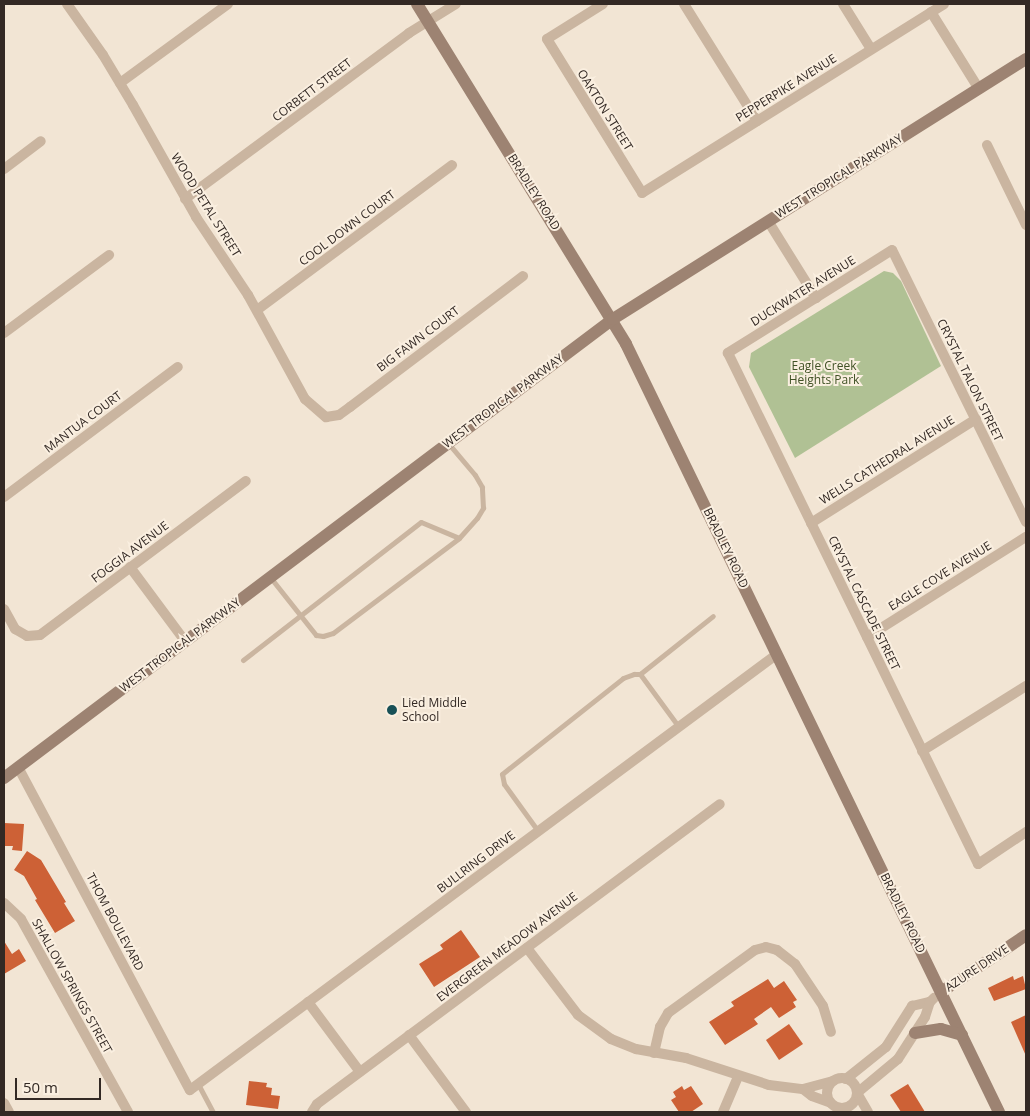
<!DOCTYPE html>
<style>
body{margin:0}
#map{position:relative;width:1030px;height:1116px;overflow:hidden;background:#f2e5d4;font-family:"Open Sans",sans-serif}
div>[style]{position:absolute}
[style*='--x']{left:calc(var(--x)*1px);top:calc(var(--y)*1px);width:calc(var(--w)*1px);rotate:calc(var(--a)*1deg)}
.green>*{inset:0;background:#b0c194}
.building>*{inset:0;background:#cd6136}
.lane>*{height:5px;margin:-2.5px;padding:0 2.5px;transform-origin:2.5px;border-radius:2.5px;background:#cab5a0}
.street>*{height:10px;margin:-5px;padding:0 5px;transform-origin:5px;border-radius:5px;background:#cab5a0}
.street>.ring{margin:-5px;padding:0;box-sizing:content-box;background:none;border:10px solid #cab5a0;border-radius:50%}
.secondary>*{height:12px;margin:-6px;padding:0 6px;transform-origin:6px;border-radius:6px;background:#9d8372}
.dots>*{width:14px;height:14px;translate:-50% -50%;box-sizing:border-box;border:2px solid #faefe0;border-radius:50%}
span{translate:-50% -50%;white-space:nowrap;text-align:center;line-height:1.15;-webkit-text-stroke:4px #faefe0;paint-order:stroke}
.street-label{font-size:12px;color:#332924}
.park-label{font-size:12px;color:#415226}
.poi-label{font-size:12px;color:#332924}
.left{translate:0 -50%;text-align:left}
.frame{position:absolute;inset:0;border:5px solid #332924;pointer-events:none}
.scale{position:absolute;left:15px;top:1078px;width:86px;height:22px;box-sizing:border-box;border:2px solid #332924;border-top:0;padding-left:6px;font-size:15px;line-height:18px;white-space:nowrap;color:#332924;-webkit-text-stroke:4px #faefe0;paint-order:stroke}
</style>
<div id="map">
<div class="green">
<div style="clip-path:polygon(884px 271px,893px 273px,901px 281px,941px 366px,795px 458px,749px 367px,751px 353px)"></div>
</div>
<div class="building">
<div style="clip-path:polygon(4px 823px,24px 824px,22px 851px,12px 850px,13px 846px,4px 846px)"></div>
<div style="clip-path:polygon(27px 851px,41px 860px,66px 902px,64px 903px,75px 921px,55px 933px,35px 900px,37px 899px,24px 876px,14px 870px)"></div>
<div style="clip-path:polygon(461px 930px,480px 957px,434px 987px,419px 964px,443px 949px,440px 945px)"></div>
<div style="clip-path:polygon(4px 941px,12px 954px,19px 949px,26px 961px,4px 974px)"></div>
<div style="clip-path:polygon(1013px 976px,1014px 980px,1023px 976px,1026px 989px,994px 1001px,988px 988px)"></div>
<div style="clip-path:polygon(768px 979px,774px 988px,784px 981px,797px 1000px,793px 1002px,796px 1007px,779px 1018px,771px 1007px,754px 1019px,758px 1024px,725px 1045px,709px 1022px,734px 1006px,731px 1002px)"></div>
<div style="clip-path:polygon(1026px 1015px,1026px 1056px,1011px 1022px)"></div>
<div style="clip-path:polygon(789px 1024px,803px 1044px,779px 1060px,766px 1040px)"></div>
<div style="clip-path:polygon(249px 1081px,267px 1083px,266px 1087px,272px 1088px,271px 1095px,280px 1096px,278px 1109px,246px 1105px)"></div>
<div style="clip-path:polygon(908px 1084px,925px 1112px,901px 1112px,890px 1095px)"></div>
<div style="clip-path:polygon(682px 1086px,684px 1090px,691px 1086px,703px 1104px,691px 1112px,679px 1112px,671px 1100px,676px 1097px,673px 1092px)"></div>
</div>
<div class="lane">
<div style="--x:270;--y:577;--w:74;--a:51.6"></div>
<div style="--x:316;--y:635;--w:7;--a:8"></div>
<div style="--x:323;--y:636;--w:10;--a:-17"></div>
<div style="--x:333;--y:633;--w:158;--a:-37"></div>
<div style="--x:459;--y:538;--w:27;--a:-48"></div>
<div style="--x:477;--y:518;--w:12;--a:-59"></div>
<div style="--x:483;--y:508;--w:21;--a:-93"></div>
<div style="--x:482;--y:487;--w:14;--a:-120"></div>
<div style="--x:475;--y:475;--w:42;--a:-130.2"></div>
<div style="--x:243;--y:660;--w:225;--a:-37.8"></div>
<div style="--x:421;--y:522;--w:41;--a:22.8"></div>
<div style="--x:640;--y:674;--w:93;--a:-38.5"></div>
<div style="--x:538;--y:831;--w:58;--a:-125.9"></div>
<div style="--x:504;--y:784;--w:10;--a:-101"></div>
<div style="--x:502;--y:774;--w:154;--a:-38.4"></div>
<div style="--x:623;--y:678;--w:12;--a:-20"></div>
<div style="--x:634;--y:674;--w:6;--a:0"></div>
<div style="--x:640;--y:674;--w:66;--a:53.7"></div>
<div style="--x:198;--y:1084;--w:32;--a:62"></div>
</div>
<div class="street">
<div style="--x:67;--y:4;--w:62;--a:54.8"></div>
<div style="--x:103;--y:55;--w:58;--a:59"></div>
<div style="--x:133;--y:105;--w:129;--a:60.6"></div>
<div style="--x:196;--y:217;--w:94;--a:56.3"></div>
<div style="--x:248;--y:295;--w:119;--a:61.3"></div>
<div style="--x:305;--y:399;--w:28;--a:41"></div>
<div style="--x:326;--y:417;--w:13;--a:-9"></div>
<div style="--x:339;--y:415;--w:14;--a:-36"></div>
<div style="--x:350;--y:407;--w:217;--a:-37.1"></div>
<div style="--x:603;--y:4;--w:66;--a:148"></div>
<div style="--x:547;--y:39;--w:181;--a:58.3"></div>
<div style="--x:642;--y:193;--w:356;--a:-32"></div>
<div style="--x:684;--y:4;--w:138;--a:58"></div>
<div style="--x:843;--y:4;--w:53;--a:58.1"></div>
<div style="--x:931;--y:12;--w:91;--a:58.1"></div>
<div style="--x:120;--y:83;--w:134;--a:-36.2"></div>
<div style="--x:987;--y:145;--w:89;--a:64"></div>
<div style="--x:4;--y:169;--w:46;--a:-37.1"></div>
<div style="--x:185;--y:199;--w:279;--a:-36.5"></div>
<div style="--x:409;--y:33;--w:55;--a:-31.7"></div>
<div style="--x:768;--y:221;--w:91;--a:58.1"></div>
<div style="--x:257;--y:310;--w:243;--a:-36.6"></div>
<div style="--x:4;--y:333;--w:131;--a:-36.6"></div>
<div style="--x:4;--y:497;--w:217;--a:-36.8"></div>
<div style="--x:1026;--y:522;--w:303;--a:-116.2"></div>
<div style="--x:892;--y:250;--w:194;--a:147.9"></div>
<div style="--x:728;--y:353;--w:569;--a:63.93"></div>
<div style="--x:978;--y:864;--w:58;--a:-33.7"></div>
<div style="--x:811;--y:523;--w:195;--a:-32.2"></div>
<div style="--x:130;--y:567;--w:92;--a:53.4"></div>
<div style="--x:4;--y:609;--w:23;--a:61"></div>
<div style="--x:15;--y:629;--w:14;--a:30"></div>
<div style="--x:27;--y:636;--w:13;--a:-4"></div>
<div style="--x:40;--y:635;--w:257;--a:-36.8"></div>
<div style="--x:867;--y:637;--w:188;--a:-32.2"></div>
<div style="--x:922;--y:751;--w:123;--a:-32"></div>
<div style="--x:18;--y:767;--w:366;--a:62"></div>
<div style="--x:190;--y:1090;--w:731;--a:-36.6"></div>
<div style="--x:4;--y:903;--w:23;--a:43"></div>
<div style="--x:21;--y:919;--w:221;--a:61"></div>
<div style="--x:527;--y:948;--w:84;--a:52.7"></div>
<div style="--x:578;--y:1015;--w:41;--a:36"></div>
<div style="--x:611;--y:1039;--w:27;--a:22"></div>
<div style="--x:636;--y:1049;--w:51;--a:10.2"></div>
<div style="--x:686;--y:1058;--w:87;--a:18"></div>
<div style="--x:769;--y:1085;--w:34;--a:7"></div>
<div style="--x:803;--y:1089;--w:31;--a:-15"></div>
<div style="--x:308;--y:1002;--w:87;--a:53.4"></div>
<div style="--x:409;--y:1035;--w:96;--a:53.5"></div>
<div style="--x:654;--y:1053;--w:27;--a:-77"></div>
<div style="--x:660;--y:1027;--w:16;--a:-60"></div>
<div style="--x:668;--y:1013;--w:107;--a:-35.9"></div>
<div style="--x:755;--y:950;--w:11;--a:-15"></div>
<div style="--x:766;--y:947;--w:11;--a:15"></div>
<div style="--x:777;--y:950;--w:23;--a:38"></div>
<div style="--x:795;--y:964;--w:50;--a:56.3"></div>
<div style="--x:823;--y:1006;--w:27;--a:73"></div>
<div class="ring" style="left:827px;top:1078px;width:20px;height:20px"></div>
<div style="--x:846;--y:1079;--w:51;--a:-38.7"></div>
<div style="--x:886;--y:1047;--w:49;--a:-57.6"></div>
<div style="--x:912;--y:1006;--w:18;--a:-13"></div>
<div style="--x:930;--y:1002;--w:6;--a:-45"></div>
<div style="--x:803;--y:1089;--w:11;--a:38"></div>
<div style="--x:812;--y:1096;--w:20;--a:20"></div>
<div style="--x:4;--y:1103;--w:10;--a:61"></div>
<div style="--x:312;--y:1112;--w:9;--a:-58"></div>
<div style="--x:317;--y:1104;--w:502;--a:-36.66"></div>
<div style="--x:723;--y:1112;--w:39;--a:-67"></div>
<div style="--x:868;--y:1112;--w:22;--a:-120"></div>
<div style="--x:857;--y:1093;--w:53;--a:-39.7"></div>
<div style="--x:898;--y:1059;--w:50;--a:-57.3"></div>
<div style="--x:925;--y:1017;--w:16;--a:-72"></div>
</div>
<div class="secondary">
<div style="--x:417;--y:4;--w:399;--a:58.4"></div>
<div style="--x:626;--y:344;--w:854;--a:64.1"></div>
<div style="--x:4;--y:778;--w:763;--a:-37.01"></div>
<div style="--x:613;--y:319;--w:488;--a:-32.2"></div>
<div style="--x:941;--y:992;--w:102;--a:-33.8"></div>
<div style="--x:915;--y:1033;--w:26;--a:-9"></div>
<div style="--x:941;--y:1029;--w:22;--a:16"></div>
</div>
<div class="dots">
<div style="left:392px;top:710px;background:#185056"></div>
</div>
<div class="street-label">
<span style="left:786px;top:88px;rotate:-32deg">PEPPERPIKE AVENUE</span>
<span style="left:312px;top:90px;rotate:-37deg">CORBETT STREET</span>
<span style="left:605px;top:110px;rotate:58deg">OAKTON STREET</span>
<span style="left:839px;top:176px;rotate:-32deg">WEST TROPICAL PARKWAY</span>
<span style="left:534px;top:192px;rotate:58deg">BRADLEY ROAD</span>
<span style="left:206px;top:205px;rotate:58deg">WOOD PETAL STREET</span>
<span style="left:347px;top:228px;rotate:-37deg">COOL DOWN COURT</span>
<span style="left:803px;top:291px;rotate:-32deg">DUCKWATER AVENUE</span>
<span style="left:418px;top:339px;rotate:-37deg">BIG FAWN COURT</span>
<span style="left:970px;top:380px;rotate:64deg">CRYSTAL TALON STREET</span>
<span style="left:503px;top:401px;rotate:-37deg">WEST TROPICAL PARKWAY</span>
<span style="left:83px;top:422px;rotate:-37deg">MANTUA COURT</span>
<span style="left:887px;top:460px;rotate:-32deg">WELLS CATHEDRAL AVENUE</span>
<span style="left:726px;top:548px;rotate:64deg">BRADLEY ROAD</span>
<span style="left:130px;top:552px;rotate:-37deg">FOGGIA AVENUE</span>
<span style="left:940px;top:576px;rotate:-32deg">EAGLE COVE AVENUE</span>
<span style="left:864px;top:603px;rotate:64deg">CRYSTAL CASCADE STREET</span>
<span style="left:180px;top:645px;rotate:-37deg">WEST TROPICAL PARKWAY</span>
<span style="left:476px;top:862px;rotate:-37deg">BULLRING DRIVE</span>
<span style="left:903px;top:913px;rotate:64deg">BRADLEY ROAD</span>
<span style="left:115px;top:922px;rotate:62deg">THOM BOULEVARD</span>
<span style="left:507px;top:947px;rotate:-37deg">EVERGREEN MEADOW AVENUE</span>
<span style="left:977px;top:968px;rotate:-34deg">AZURE DRIVE</span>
<span style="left:72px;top:986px;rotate:61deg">SHALLOW SPRINGS STREET</span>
</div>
<div class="park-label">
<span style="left:824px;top:373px">Eagle Creek<br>Heights Park</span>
</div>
<div class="poi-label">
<span class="left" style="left:402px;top:710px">Lied Middle<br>School</span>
</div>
<div class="frame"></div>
<div class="scale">50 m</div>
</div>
